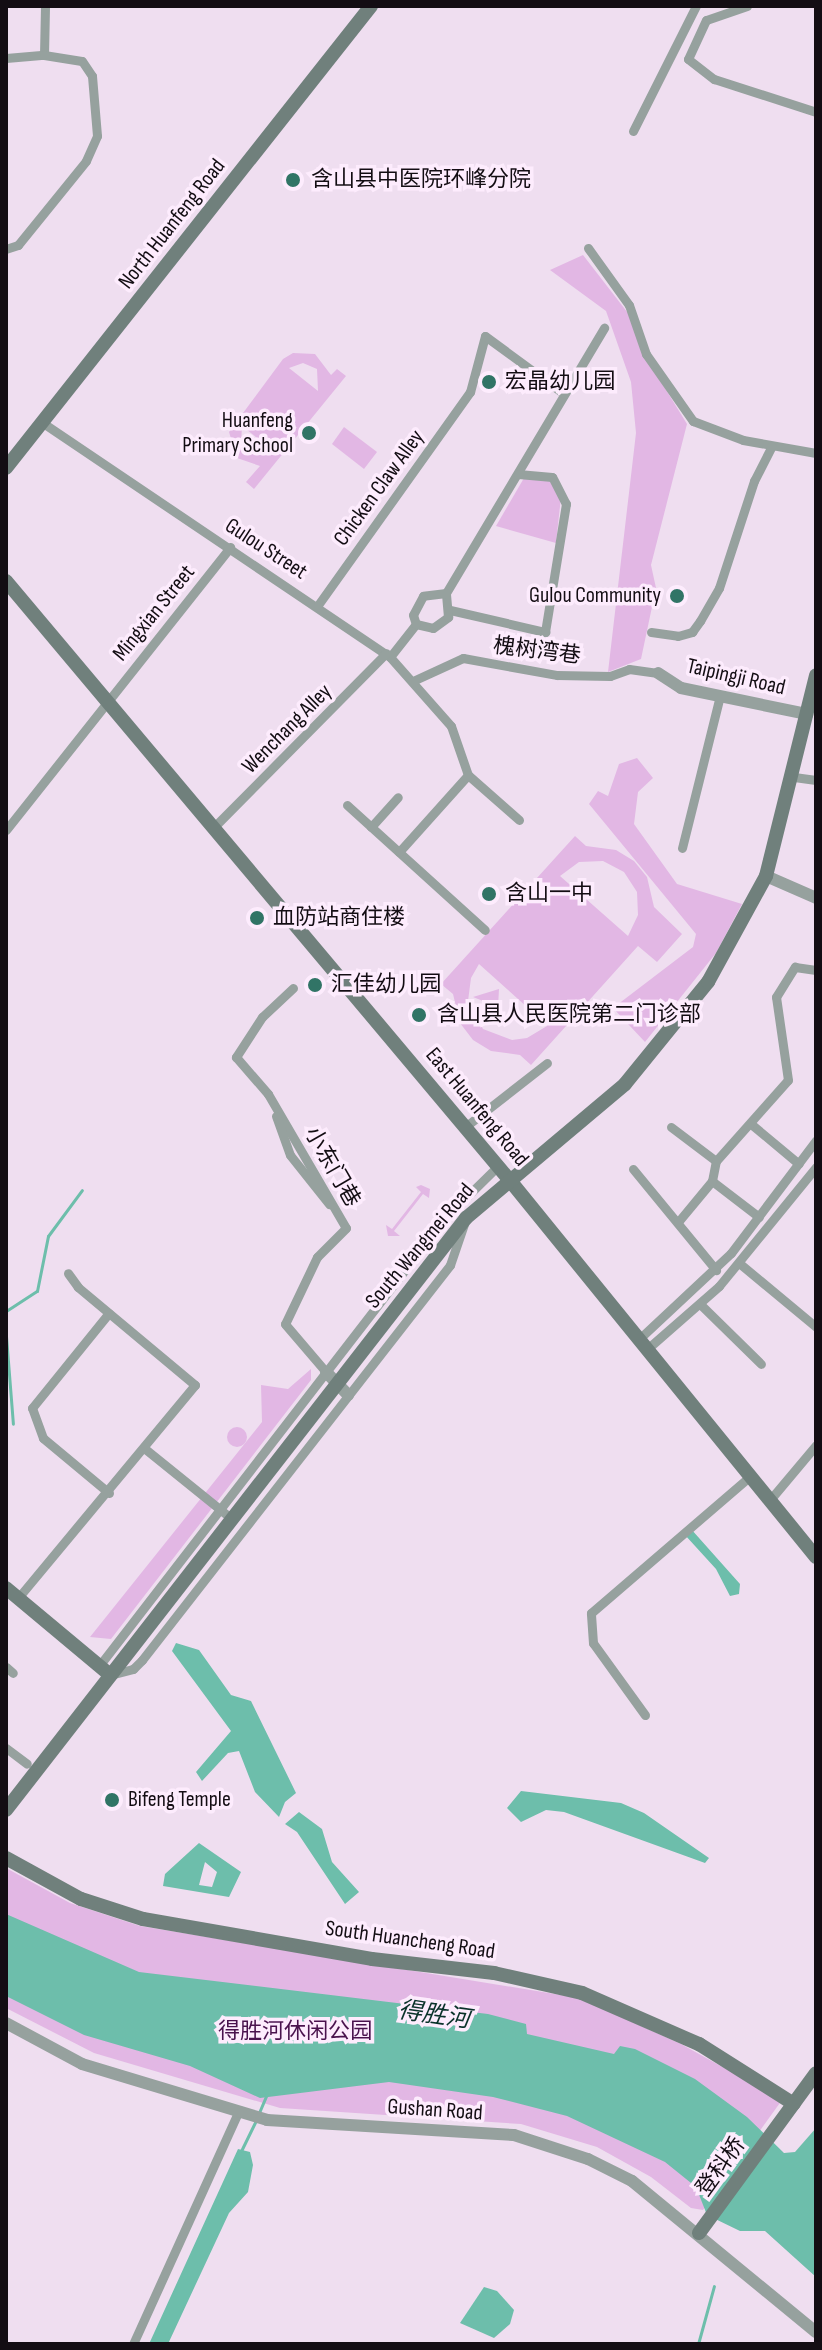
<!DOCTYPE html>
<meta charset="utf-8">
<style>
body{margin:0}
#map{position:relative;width:822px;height:2350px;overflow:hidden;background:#efdef0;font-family:"Sofia Sans Condensed","Noto Sans SC",sans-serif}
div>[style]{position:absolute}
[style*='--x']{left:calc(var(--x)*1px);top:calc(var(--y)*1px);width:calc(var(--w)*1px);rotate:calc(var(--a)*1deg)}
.green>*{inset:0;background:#e2b7e4}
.round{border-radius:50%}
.water>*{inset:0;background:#6dbeab}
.stream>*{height:3px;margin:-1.5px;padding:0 1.5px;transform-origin:1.5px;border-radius:1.5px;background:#6dbeab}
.minor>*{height:9px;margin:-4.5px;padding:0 4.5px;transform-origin:4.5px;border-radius:4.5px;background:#96a19e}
.tertiary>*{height:12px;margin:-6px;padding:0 6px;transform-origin:6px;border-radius:6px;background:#96a19e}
.secondary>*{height:14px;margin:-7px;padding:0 7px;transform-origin:7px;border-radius:7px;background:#70807c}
.dots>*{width:22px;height:22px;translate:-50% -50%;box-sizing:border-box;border:4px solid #fdecfd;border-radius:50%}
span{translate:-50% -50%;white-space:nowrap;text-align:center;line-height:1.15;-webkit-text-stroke:7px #fdecfd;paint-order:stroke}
.poi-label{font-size:22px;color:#130d13}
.left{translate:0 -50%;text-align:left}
.right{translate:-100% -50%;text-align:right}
.street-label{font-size:22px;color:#130d13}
.park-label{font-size:22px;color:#49124d}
.water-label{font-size:24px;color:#0a322a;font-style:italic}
.frame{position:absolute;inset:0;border:8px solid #130d13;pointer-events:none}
</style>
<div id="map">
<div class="green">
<div style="clip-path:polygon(583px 255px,631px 317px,644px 354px,687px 424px,651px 565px,656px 588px,641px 659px,608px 672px,636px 433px,631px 382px,606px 311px,550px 270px)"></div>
<div style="clip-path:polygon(evenodd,293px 353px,315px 354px,331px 375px,337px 369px,346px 376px,254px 489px,246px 482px,260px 466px,237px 458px,229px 432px,283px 359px,293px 353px,303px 363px,317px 369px,318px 391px,289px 368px,303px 363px,293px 353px,242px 426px,271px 449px,271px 450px,264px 455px,247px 451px,241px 444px,242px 426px)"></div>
<div style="clip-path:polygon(344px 427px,377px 452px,364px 469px,332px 444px)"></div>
<div style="clip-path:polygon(524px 478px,550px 481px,561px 497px,556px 543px,496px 526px)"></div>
<div style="clip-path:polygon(637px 758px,653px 778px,638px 792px,634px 824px,677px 884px,742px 904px,716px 953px,645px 1042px,613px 1008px,693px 947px,696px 934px,589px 804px,598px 791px,608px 796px,619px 764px)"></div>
<div style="clip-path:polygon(evenodd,575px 836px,586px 846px,616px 850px,634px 861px,647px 877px,654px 907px,682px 934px,657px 962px,638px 946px,531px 1065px,520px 1055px,491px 1051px,473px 1040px,460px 1023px,453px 994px,441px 984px,575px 836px,603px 861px,624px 872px,637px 892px,638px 915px,628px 936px,560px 876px,579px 862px,603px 861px,575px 836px,479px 964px,547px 1025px,547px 1026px,527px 1038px,512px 1040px,483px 1029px,468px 1001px,471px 978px,479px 964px)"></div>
<div style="clip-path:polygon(499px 989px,498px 1007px,473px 997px)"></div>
<div style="clip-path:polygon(421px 1185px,430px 1189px,429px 1198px,423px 1194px,394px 1231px,400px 1236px,388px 1236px,386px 1225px,392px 1229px,421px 1192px,416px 1187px)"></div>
<div style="clip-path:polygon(311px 1369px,311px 1380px,111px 1639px,90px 1637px,262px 1422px,261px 1385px,288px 1389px)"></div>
<div class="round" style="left:227px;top:1427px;width:20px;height:20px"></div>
<div style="clip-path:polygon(6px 1868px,70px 1903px,140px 1926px,579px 1998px,681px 2044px,782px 2100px,703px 2210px,691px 2208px,651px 2177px,597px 2147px,521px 2124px,280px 2108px,94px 2053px,6px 2008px)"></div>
</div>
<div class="water">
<div style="clip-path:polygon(691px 1529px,740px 1584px,739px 1594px,730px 1596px,716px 1569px,685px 1535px)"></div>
<div style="clip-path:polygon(176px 1643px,199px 1650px,231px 1695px,251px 1701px,296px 1793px,285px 1802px,279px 1817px,255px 1792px,239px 1751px,228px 1753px,202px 1781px,196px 1772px,231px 1731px,172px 1651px)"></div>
<div style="clip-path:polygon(521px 1791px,621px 1803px,644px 1813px,709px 1858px,705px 1863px,564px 1812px,546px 1810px,521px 1822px,507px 1808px)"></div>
<div style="clip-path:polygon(299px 1812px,322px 1829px,332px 1862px,359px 1892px,345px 1904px,297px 1832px,285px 1824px)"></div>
<div style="clip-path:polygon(evenodd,199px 1843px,241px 1872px,229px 1897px,163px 1886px,165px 1874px,199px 1843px,205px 1862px,217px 1872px,212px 1887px,199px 1885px,205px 1862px)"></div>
<div style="clip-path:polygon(6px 1914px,139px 1972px,488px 2014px,526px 2024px,527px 2034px,614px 2054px,620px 2046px,635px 2049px,695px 2079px,747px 2117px,784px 2153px,795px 2152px,816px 2128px,816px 2277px,765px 2231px,740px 2231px,707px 2215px,696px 2187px,665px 2162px,567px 2116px,493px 2097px,389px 2082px,260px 2098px,190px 2066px,84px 2035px,6px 1996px)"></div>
<div style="clip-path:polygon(238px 2149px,250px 2152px,253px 2165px,248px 2192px,229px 2213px,168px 2344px,149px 2344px)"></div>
<div style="clip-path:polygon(484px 2287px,497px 2291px,514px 2310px,510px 2324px,494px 2338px,460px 2323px)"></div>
</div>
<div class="stream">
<div style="--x:6;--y:1311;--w:37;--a:-33"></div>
<div style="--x:37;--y:1291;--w:56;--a:-78.7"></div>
<div style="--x:48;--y:1236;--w:57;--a:-53.5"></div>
<div style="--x:6;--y:1336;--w:88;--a:85.5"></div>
<div style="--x:258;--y:2115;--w:21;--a:-67"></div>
<div style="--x:241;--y:2151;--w:32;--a:-64"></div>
<div style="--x:698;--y:2344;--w:60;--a:-74.6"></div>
</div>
<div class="minor">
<div style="--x:747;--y:6;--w:43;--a:161.1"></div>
<div style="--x:706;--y:20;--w:43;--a:114.8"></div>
<div style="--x:688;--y:59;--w:33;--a:38"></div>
<div style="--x:714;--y:79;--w:107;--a:17.9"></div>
<div style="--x:44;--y:55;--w:49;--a:-88.8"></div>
<div style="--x:6;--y:58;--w:38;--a:-5"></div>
<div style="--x:44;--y:55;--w:38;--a:9"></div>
<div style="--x:82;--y:61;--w:18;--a:56"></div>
<div style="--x:92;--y:76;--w:60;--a:85.2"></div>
<div style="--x:97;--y:136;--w:27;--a:114"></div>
<div style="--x:86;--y:161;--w:108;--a:129"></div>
<div style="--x:18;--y:245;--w:13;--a:162"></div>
<div style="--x:633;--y:131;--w:140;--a:-63.3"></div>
<div style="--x:588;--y:248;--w:70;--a:54.3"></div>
<div style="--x:629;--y:305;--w:52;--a:70.9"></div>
<div style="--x:646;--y:354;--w:82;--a:55"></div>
<div style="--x:693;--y:421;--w:53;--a:20.8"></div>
<div style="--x:743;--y:440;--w:74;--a:10.1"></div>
<div style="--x:43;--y:423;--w:419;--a:34"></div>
<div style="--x:390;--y:657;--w:92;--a:48.5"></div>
<div style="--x:451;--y:726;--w:52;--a:70.9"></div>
<div style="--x:468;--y:775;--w:68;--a:41.4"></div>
<div style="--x:446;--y:593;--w:309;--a:-59.2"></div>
<div style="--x:318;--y:605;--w:262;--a:-54.5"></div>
<div style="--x:470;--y:392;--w:58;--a:-75"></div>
<div style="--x:485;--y:336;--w:97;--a:36.2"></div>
<div style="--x:450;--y:610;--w:98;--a:13"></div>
<div style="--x:545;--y:632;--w:130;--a:-80.7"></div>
<div style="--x:566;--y:504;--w:30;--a:-117"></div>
<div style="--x:552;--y:477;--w:34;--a:-175"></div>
<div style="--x:651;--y:632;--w:27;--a:8"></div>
<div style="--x:678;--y:636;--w:15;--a:-16"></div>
<div style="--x:692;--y:632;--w:14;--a:-54"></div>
<div style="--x:700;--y:621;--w:38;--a:-60"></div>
<div style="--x:719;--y:588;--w:113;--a:-71.9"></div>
<div style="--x:754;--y:481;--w:39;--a:-63"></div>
<div style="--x:390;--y:657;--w:42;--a:-51.8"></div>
<div style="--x:416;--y:624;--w:17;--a:13"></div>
<div style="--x:433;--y:628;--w:19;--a:-36"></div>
<div style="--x:448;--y:617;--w:24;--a:-95"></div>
<div style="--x:446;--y:593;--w:23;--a:173"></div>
<div style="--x:423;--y:596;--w:21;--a:118"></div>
<div style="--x:413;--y:615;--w:9;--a:72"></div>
<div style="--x:415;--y:680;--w:53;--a:-24.6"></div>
<div style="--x:463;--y:658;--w:96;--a:10.3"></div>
<div style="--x:557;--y:675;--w:53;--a:1.1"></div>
<div style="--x:610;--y:676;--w:20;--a:-20"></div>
<div style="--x:629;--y:669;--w:29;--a:8"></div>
<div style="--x:794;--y:777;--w:22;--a:8"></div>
<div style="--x:347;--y:805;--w:186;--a:42.2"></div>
<div style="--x:371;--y:827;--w:40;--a:-48"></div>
<div style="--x:213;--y:828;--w:246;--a:-45.3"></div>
<div style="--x:6;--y:830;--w:361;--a:-51.6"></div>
<div style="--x:682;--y:848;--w:157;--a:-76"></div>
<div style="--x:399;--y:852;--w:103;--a:-48.1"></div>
<div style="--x:293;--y:988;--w:42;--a:136.9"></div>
<div style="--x:262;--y:1017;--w:48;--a:123"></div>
<div style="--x:236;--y:1057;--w:49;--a:49.1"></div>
<div style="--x:268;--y:1094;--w:155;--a:59.8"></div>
<div style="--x:346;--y:1228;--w:41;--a:135"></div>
<div style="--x:317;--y:1257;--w:74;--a:115.5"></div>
<div style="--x:285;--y:1324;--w:63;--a:49.5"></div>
<div style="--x:276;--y:1116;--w:41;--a:70.3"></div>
<div style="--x:290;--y:1155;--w:63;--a:51.5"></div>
<div style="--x:751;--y:1124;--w:62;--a:39.8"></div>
<div style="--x:465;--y:1127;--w:104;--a:-38"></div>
<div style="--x:671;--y:1127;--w:56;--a:37.1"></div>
<div style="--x:633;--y:1169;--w:131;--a:50.6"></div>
<div style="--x:712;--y:1181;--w:59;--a:37.5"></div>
<div style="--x:678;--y:1222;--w:53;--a:-50.3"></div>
<div style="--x:712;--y:1181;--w:20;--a:-79"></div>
<div style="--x:716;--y:1161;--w:108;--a:-48.4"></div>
<div style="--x:788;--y:1080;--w:84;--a:-98.2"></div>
<div style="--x:776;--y:997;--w:36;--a:-58"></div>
<div style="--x:795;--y:967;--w:21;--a:8"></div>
<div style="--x:739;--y:1263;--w:100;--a:39.7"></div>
<div style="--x:701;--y:1305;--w:84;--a:44.5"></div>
<div style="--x:638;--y:1340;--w:127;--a:-43.1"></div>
<div style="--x:731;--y:1253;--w:141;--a:-53"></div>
<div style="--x:646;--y:1350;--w:97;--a:-41.2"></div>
<div style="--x:719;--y:1286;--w:154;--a:-50.8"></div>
<div style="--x:144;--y:1448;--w:113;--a:38.9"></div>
<div style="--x:109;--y:1493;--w:86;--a:-140.2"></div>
<div style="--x:43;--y:1438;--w:32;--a:-110"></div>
<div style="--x:32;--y:1408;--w:122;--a:-51"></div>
<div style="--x:769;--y:1501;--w:73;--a:-50"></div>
<div style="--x:18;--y:1598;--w:277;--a:-50.3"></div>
<div style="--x:195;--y:1385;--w:153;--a:-140.1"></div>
<div style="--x:78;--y:1287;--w:17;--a:-126"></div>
<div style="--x:99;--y:1666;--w:566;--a:-52.32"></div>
<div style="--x:445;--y:1218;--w:74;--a:-44.5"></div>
<div style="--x:6;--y:1667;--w:9;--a:41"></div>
<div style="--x:114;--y:1674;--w:20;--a:-15"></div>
<div style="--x:133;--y:1669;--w:13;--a:-45"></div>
<div style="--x:142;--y:1660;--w:501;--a:-52.05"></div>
<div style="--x:450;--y:1265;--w:43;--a:-71.1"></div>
<div style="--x:645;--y:1715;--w:89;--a:-125.8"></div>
<div style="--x:593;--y:1643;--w:30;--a:-94"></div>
<div style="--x:591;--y:1613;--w:208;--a:-40.7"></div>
<div style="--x:6;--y:1748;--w:26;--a:37"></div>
<div style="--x:133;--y:2344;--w:257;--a:-65.6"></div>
</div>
<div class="tertiary">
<div style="--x:658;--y:673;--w:27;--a:33"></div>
<div style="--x:681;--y:688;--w:129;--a:11.7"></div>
<div style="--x:766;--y:876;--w:55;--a:23.7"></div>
<div style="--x:326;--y:1372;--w:32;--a:46"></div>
<div style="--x:6;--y:2023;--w:86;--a:28.3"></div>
<div style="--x:82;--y:2064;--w:193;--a:16.8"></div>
<div style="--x:267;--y:2120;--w:247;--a:3.5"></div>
<div style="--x:514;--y:2135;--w:78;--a:18"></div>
<div style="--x:588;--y:2159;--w:49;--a:26.6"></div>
<div style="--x:632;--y:2181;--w:238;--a:39.4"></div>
</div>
<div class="secondary">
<div style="--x:6;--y:468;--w:589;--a:-51.69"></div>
<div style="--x:6;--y:581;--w:786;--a:49.95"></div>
<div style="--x:512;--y:1183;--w:482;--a:50.9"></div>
<div style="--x:6;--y:1588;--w:136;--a:39.9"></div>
<div style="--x:6;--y:1810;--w:750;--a:-52.15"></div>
<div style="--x:466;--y:1218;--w:208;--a:-40.1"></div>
<div style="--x:625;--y:1084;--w:132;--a:-50.9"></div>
<div style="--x:708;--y:982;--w:121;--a:-61.3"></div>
<div style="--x:766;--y:876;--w:207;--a:-76"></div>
<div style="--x:6;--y:1858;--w:85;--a:28.7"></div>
<div style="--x:81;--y:1899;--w:65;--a:17.9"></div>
<div style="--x:143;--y:1919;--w:232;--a:9.9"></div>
<div style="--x:372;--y:1959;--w:123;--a:6.5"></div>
<div style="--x:494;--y:1973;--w:90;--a:12.8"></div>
<div style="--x:582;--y:1993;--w:128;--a:23.6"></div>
<div style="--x:699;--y:2044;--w:112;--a:32.3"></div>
<div style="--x:699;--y:2233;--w:198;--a:-53.8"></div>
</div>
<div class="dots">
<div style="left:293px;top:180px;background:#317466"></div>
<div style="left:489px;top:382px;background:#317466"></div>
<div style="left:309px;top:433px;background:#317466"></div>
<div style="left:677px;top:596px;background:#317466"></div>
<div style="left:489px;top:894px;background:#317466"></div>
<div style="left:257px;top:918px;background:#317466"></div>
<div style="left:315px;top:985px;background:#317466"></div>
<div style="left:419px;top:1015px;background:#317466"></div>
<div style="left:112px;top:1800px;background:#317466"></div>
</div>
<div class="poi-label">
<span class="left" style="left:311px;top:180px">含山县中医院环峰分院</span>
<span class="left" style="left:505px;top:382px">宏晶幼儿园</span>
<span class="right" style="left:293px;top:433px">Huanfeng<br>Primary School</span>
<span class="right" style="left:661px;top:596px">Gulou Community</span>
<span class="left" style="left:505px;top:894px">含山一中</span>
<span class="left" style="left:273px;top:918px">血防站商住楼</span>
<span class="left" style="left:331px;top:985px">汇佳幼儿园</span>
<span class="left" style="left:437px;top:1015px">含山县人民医院第二门诊部</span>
<span class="left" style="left:128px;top:1800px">Bifeng Temple</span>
</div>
<div class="street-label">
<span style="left:172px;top:224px;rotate:-52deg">North Huanfeng Road</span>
<span style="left:379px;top:488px;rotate:-54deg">Chicken Claw Alley</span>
<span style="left:266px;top:549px;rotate:33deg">Gulou Street</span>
<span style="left:154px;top:613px;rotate:-51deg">Mingxian Street</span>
<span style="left:537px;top:651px;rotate:7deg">槐树湾巷</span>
<span style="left:736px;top:677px;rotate:13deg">Taipingji Road</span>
<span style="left:287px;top:729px;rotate:-45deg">Wenchang Alley</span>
<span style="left:477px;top:1107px;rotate:50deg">East Huanfeng Road</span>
<span style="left:332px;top:1167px;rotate:60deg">小东门巷</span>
<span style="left:420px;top:1246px;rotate:-50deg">South Wangmei Road</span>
<span style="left:410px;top:1940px;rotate:8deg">South Huancheng Road</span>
<span style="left:435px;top:2110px;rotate:4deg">Gushan Road</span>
<span style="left:721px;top:2167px;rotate:-54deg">登科桥</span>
</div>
<div class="park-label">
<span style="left:295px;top:2032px">得胜河休闲公园</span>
</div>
<div class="water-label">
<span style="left:434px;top:2015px;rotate:8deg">得胜河</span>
</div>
<div class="frame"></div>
</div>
